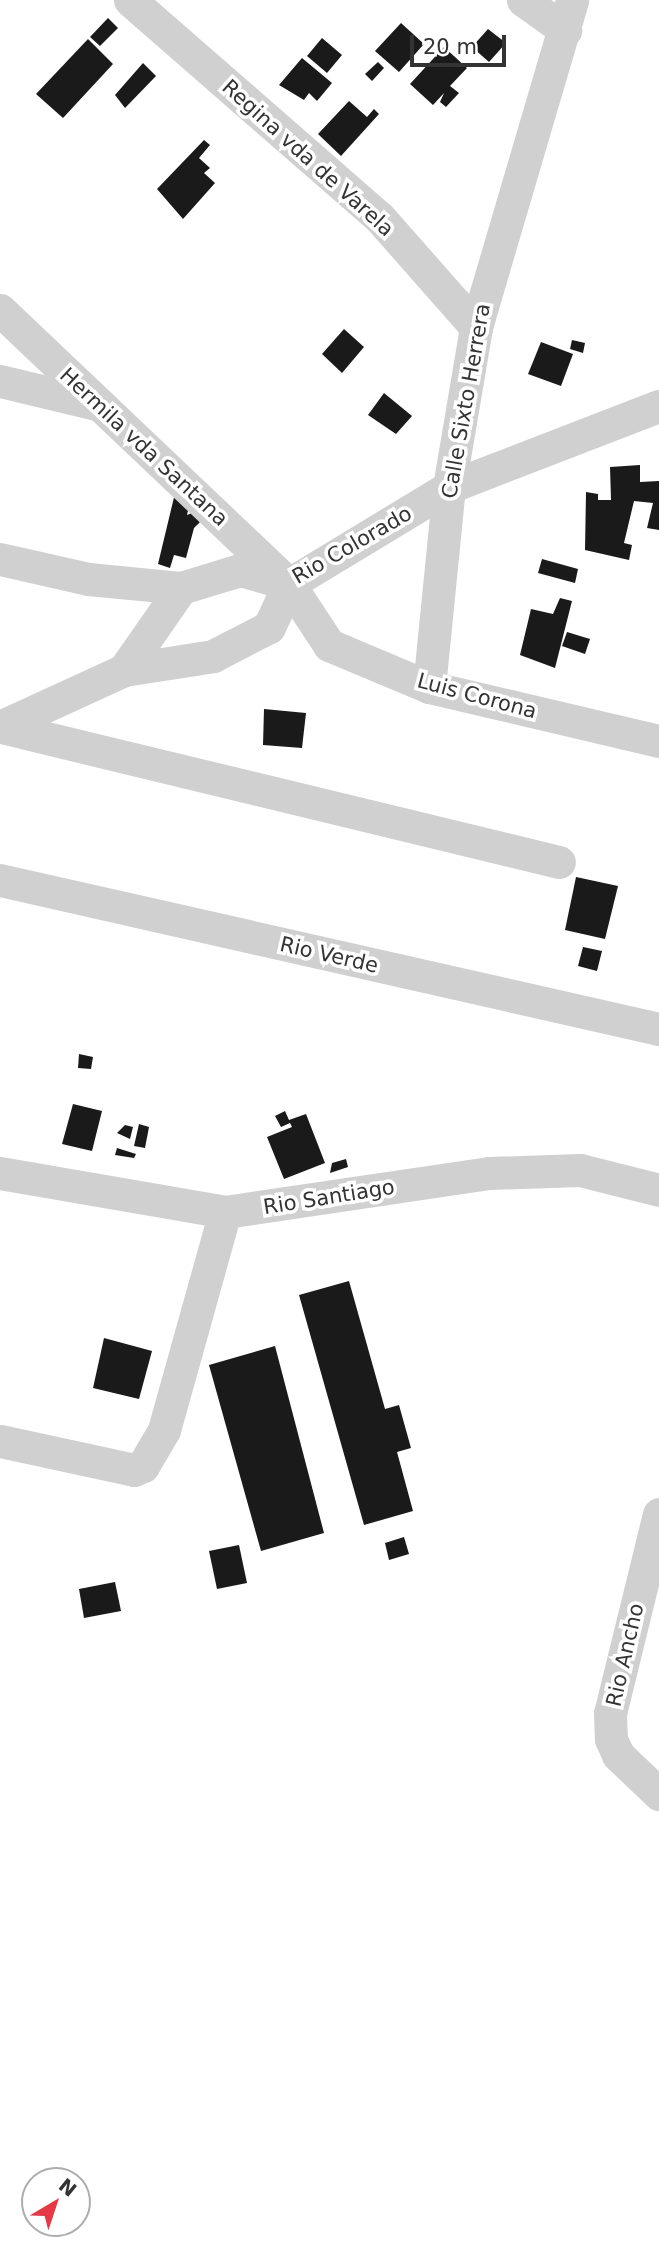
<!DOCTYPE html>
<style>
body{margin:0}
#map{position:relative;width:659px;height:2258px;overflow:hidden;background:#fff;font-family:"DejaVu Sans",sans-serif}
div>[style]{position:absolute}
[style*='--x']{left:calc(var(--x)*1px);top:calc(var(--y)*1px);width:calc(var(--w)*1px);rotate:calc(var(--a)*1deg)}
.building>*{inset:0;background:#1a1a1a}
.minor>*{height:33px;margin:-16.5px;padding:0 16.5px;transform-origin:16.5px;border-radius:16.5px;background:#d0d0d0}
span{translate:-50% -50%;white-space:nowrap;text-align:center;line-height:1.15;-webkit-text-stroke:7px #fff;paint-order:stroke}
.street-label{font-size:21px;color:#333}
.north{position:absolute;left:21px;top:2167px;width:70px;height:70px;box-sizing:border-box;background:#fff;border:2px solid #adadad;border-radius:50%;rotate:39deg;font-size:19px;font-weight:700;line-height:28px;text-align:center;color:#333}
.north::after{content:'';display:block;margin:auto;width:24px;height:32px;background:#e63946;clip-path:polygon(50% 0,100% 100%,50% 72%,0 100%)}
.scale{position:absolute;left:410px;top:35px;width:96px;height:32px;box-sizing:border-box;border:4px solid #333;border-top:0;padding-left:9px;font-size:21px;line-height:24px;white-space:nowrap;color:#333;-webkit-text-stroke:5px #fff;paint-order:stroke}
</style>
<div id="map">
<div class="building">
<div style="clip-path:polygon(108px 18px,118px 28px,100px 46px,90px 37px)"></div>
<div style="clip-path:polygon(401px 23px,424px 44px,399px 72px,375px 51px)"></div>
<div style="clip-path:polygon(488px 29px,506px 43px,489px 62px,472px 47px)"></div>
<div style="clip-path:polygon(322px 38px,342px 55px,327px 73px,307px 56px)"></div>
<div style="clip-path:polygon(88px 39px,113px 64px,63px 118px,36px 94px)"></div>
<div style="clip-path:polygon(444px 47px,467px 68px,450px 86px,459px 93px,446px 107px,440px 102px,444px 93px,433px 105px,410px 84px)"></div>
<div style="clip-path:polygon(302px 58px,332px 83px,317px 101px,309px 93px,304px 100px,279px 85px)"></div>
<div style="clip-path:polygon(378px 62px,384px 68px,372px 81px,365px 74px)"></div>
<div style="clip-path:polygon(143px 63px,156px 76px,125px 108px,115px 95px)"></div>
<div style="clip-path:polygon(349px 101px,367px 117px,374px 109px,379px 114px,341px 156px,318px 134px)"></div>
<div style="clip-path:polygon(204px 140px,210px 145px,199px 158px,210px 168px,204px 173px,215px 183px,183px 219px,157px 189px)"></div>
<div style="clip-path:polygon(344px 329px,364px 347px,342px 373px,322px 354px)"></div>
<div style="clip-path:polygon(572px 340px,585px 343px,583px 353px,570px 349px)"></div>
<div style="clip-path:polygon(541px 342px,573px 354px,561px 386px,528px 374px)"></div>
<div style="clip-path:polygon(384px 393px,412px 416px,396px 434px,368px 415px)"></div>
<div style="clip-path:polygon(640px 465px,640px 482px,659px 481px,659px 530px,647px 528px,653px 503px,634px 501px,624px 543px,632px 545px,629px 560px,585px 550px,586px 492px,598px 494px,598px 500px,611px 500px,610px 467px)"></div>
<div style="clip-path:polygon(176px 489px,190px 502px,187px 515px,199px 510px,201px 521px,194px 528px,186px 558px,174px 555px,170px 568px,158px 564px)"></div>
<div style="clip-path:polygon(542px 559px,578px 569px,575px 583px,538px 573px)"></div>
<div style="clip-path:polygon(560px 598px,572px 601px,555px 668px,520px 655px,531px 609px,553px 614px)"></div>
<div style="clip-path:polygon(567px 632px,590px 639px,585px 654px,562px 646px)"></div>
<div style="clip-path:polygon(264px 709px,306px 713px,302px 748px,263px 745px)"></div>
<div style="clip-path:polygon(576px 877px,618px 886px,605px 939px,565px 930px)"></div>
<div style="clip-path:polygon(583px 947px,602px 951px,597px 971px,578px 966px)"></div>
<div style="clip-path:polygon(79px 1054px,93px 1057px,91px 1069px,78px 1068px)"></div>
<div style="clip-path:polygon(73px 1104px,102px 1111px,92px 1151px,62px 1144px)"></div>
<div style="clip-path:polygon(285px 1111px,289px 1120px,306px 1114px,325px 1163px,284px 1179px,267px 1137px,292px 1127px,290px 1123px,281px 1127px,275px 1116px)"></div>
<div style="clip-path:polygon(139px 1124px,149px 1127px,145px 1148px,134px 1146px)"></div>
<div style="clip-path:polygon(125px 1125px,133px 1127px,130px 1139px,117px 1133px)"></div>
<div style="clip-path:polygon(117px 1148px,136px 1154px,134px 1158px,115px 1155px)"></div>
<div style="clip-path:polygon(346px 1159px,348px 1167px,330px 1173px,332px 1163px)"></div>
<div style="clip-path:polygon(349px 1281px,385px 1409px,399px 1405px,411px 1448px,397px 1452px,413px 1511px,364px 1525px,299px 1295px)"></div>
<div style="clip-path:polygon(104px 1338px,152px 1351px,139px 1399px,93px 1388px)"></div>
<div style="clip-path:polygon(275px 1346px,324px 1533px,261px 1551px,209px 1365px)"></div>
<div style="clip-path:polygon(404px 1537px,409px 1554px,389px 1560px,385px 1543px)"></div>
<div style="clip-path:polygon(239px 1545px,247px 1583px,217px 1589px,209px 1551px)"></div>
<div style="clip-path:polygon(115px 1582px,121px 1611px,84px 1618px,79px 1589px)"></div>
</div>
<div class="minor">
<div style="--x:130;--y:0;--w:330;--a:41.1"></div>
<div style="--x:379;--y:217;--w:147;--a:48.6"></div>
<div style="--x:523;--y:0;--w:52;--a:35.5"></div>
<div style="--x:0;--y:310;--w:398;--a:43.5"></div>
<div style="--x:289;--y:584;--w:73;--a:56.7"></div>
<div style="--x:329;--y:645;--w:108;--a:22.8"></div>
<div style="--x:429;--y:687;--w:236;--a:13.2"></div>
<div style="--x:0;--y:381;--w:103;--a:13.5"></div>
<div style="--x:0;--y:559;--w:90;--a:12.8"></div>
<div style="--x:88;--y:579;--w:93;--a:5.5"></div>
<div style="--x:124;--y:670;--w:90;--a:-8.9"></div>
<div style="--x:213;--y:656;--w:63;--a:-27.4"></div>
<div style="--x:269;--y:627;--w:47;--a:-65.1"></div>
<div style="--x:429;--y:687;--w:201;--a:-84.3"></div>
<div style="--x:449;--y:487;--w:162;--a:-80.4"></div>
<div style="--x:476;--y:327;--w:341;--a:-73.6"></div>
<div style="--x:0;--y:727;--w:136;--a:-24.7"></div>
<div style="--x:124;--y:670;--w:100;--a:-55.2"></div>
<div style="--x:181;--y:588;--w:62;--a:-17"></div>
<div style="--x:240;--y:570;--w:51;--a:15.9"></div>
<div style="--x:289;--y:584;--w:187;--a:-31.2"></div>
<div style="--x:449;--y:487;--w:225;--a:-21.1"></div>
<div style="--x:1;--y:727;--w:574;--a:13.6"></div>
<div style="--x:0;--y:880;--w:676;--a:12.74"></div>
<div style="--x:0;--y:1173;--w:228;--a:9.8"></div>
<div style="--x:225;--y:1212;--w:267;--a:-8.4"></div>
<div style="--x:489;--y:1173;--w:91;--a:-1.9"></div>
<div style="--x:580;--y:1170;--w:81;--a:14.2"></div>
<div style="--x:0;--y:1441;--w:137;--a:12.2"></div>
<div style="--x:134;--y:1470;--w:10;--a:-24"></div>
<div style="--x:143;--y:1466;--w:42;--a:-59.7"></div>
<div style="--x:164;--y:1430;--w:226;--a:-74.4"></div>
<div style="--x:659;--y:1514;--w:205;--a:103.8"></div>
<div style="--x:610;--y:1713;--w:26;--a:88"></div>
<div style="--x:611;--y:1739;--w:17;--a:66"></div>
<div style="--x:618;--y:1755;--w:57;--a:43.6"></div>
</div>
<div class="street-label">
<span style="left:308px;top:158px;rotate:42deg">Regina vda de Varela</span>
<span style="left:466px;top:401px;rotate:-80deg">Calle Sixto Herrera</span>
<span style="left:144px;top:447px;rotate:43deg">Hermila vda Santana</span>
<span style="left:352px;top:545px;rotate:-30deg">Rio Colorado</span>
<span style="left:477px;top:696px;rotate:15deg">Luis Corona</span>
<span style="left:329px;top:955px;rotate:13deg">Rio Verde</span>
<span style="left:329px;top:1197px;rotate:-9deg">Rio Santiago</span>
<span style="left:625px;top:1655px;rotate:-77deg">Rio Ancho</span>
</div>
<div class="north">N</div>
<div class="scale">20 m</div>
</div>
